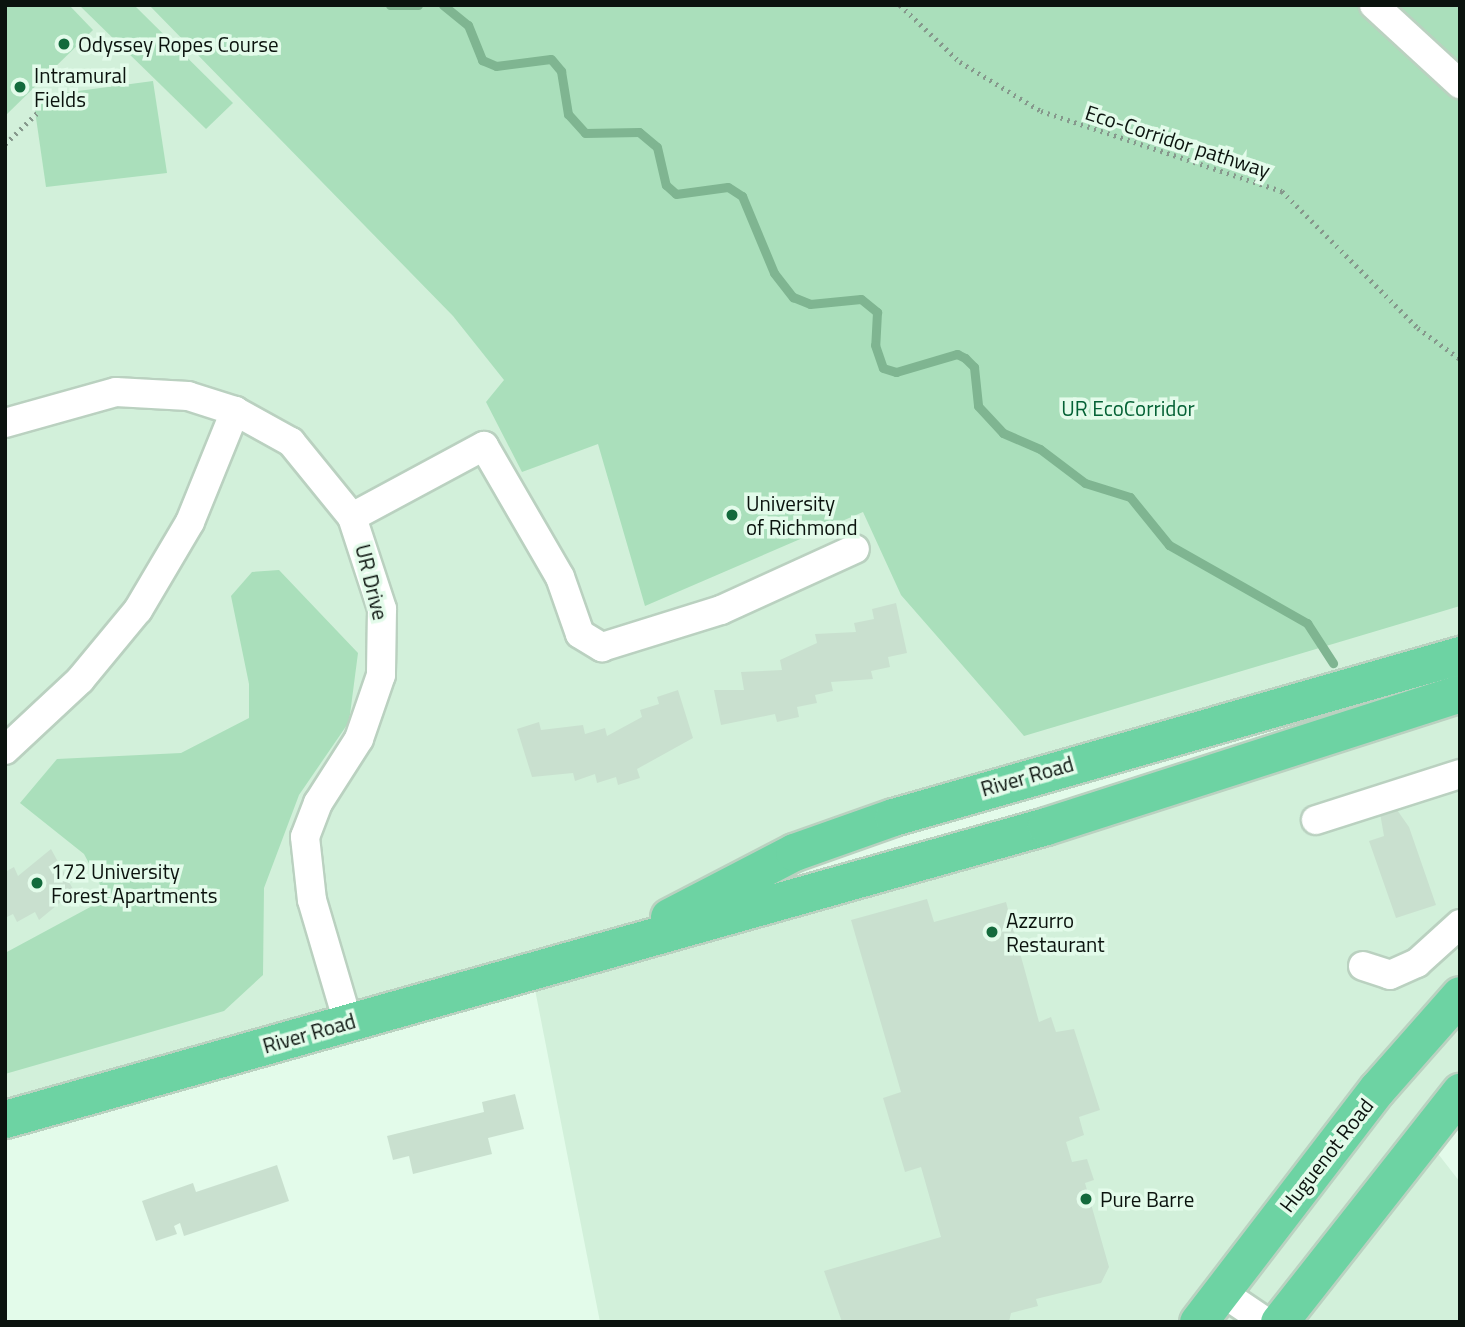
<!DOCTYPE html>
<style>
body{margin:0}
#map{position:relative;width:1465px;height:1327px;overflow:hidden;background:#e3fbea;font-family:"Titillium Web",sans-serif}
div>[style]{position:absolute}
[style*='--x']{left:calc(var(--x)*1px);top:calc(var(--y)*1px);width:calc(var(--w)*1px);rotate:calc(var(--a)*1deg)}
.built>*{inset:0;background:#d2f0da}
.green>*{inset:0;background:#aadfbb}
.stream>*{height:9px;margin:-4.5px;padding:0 4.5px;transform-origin:4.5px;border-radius:4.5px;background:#7fb591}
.building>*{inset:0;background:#c9e0cf}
.path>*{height:4.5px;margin-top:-2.25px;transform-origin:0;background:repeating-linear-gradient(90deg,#86988c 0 2px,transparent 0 7px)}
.roads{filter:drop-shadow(2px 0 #bad1c0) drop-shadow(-2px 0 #bad1c0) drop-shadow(0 2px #bad1c0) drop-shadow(0 -2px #bad1c0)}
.minor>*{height:28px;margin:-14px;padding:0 14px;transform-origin:14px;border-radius:14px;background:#fff}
.major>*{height:37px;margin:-18.5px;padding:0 18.5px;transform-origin:18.5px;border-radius:18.5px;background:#6dd3a3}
.dots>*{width:19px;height:19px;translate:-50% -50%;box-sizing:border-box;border:4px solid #e3fbea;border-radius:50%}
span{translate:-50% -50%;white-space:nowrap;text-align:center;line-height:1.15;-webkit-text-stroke:7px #e3fbea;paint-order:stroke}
.poi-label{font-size:21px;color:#0b130e}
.left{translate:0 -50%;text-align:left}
.street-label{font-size:21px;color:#0b130e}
.park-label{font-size:21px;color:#046135}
.frame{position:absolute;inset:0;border:7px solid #0b130e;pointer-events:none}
</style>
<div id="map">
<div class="built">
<div style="clip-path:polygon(5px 5px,971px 5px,1460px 374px,1460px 655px,984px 788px,617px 944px,1460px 693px,1460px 1092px,1425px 1137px,1460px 1182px,1460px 1322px,600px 1322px,531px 969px,5px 1119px)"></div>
</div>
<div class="green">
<div style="clip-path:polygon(5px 5px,69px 5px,93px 30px,5px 116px)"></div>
<div style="clip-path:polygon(79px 5px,134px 5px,233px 103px,206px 129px)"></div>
<div style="clip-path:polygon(149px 5px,1460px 5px,1460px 606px,1024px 736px,901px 595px,863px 512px,645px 606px,598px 444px,522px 472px,486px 402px,504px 380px,453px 316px)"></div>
<div style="clip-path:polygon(153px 81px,167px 173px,46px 187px,33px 97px)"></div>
<div style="clip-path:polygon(279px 570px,358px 653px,349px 722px,299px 795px,264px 888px,263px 975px,224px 1011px,5px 1074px,5px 953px,107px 898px,84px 854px,20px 803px,57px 759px,181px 753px,249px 718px,249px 684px,231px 596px,252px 572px)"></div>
</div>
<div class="stream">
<div style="--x:390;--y:5;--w:28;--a:0"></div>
<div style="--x:443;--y:5;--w:32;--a:39"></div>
<div style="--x:468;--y:25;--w:38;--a:68"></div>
<div style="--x:482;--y:60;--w:15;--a:23"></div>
<div style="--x:496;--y:66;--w:55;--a:-7.3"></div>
<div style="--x:551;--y:59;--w:16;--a:50"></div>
<div style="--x:561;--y:71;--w:44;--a:80.8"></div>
<div style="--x:568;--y:114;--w:25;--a:48"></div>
<div style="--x:585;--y:133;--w:54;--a:-1.1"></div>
<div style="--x:639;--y:132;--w:23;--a:40"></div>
<div style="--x:657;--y:147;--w:39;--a:77"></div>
<div style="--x:666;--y:185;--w:13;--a:42"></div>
<div style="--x:676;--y:194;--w:52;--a:-7.7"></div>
<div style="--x:728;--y:187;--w:17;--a:33"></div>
<div style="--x:742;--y:196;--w:83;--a:67.4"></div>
<div style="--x:774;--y:273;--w:31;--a:52"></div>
<div style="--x:793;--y:297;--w:18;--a:22"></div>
<div style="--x:810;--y:304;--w:51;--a:-5.6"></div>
<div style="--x:861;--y:299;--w:21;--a:39"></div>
<div style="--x:877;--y:312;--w:33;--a:93"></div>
<div style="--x:875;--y:345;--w:24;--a:71"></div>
<div style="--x:883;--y:368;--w:14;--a:17"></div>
<div style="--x:896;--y:372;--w:64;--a:-16.4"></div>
<div style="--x:957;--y:354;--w:9;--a:27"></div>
<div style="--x:965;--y:358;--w:13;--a:45"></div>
<div style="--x:974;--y:367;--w:39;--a:84"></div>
<div style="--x:978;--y:406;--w:37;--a:47"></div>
<div style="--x:1003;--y:433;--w:40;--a:23.4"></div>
<div style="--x:1040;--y:449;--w:56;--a:37.1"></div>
<div style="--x:1085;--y:483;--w:47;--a:17.3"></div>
<div style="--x:1130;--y:497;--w:62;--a:50.9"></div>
<div style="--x:1169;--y:545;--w:159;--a:29.5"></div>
<div style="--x:1307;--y:623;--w:48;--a:57"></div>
</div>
<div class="building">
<div style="clip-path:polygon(896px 603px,907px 653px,888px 657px,890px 667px,871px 671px,873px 679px,831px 682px,833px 691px,815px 695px,817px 703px,797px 707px,799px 717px,777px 722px,775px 714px,721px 725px,714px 690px,744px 690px,741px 672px,782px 670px,780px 660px,817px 643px,815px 634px,856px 632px,854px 623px,874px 619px,872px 609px)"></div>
<div style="clip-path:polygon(678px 690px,693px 738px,637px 769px,640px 778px,618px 785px,616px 777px,597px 783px,595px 774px,575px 781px,573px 773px,532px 777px,517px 729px,539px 722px,541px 730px,583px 725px,585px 734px,605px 728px,607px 736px,642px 717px,640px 710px,659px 704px,657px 697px)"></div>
<div style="clip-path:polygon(1395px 807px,1409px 827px,1436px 905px,1396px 918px,1369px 841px,1384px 836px,1380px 813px)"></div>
<div style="clip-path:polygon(51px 849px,74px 891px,39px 920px,35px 912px,17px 922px,13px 914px,5px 918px,5px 872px,14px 867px,18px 876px)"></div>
<div style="clip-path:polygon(927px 899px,934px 922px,1006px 902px,1039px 1022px,1051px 1017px,1056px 1032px,1074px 1029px,1100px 1110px,1079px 1117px,1084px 1135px,1066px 1142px,1072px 1162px,1087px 1159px,1094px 1180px,1085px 1183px,1109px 1267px,1101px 1283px,1036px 1299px,1038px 1306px,1011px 1313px,1009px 1322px,842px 1322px,824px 1271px,941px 1237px,921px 1167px,905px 1172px,883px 1098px,901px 1092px,851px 920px)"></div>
<div style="clip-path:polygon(515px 1094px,524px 1129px,488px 1138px,492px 1154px,413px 1174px,409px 1156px,393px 1160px,387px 1136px,484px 1112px,482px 1102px)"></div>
<div style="clip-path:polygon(277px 1165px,289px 1201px,184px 1236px,180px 1223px,174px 1226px,177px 1234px,156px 1241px,142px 1201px,193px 1183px,196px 1192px)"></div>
</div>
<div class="path">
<div style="--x:900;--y:5;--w:83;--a:43.5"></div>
<div style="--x:960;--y:62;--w:95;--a:31.2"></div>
<div style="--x:1041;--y:111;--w:254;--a:18.4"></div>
<div style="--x:1282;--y:191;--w:193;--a:45.2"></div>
<div style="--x:1418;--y:328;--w:52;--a:36.4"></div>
<div style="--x:5;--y:144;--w:45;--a:-44.1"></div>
</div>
<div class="roads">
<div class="minor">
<div style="--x:1374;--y:5;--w:117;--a:42.6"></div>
<div style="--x:5;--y:423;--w:115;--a:-15.6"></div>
<div style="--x:116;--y:392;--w:72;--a:3.2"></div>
<div style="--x:188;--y:396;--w:49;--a:17.7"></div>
<div style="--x:235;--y:411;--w:64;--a:29"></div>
<div style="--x:291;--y:442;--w:97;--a:50.9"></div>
<div style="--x:352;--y:517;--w:97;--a:71.9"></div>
<div style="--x:382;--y:609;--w:66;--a:90.9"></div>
<div style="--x:381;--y:675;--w:68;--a:109"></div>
<div style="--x:359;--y:739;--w:76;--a:122.6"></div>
<div style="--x:318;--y:803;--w:36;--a:111"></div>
<div style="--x:305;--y:837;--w:63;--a:83.7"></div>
<div style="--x:312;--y:900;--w:127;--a:73.6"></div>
<div style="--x:352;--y:517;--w:150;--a:-28.3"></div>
<div style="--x:484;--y:446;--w:151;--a:59.9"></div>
<div style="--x:560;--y:577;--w:60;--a:70.7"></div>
<div style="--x:580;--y:634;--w:26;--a:31"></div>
<div style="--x:602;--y:647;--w:125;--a:-17.3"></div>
<div style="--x:721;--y:610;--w:147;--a:-24.5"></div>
<div style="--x:5;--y:750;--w:103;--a:-43"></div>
<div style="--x:80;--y:680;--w:91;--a:-50.4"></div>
<div style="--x:138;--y:610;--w:102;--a:-59.4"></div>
<div style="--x:190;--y:522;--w:120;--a:-67.9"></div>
<div style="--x:1316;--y:820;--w:151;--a:-17.7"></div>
<div style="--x:1363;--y:966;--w:28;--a:18"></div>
<div style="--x:1390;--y:975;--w:30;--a:-24"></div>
<div style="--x:1417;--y:963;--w:58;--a:-42.2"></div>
<div style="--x:1220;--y:1291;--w:55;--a:34"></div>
</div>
<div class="major">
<div style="--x:669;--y:917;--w:141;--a:-27.5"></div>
<div style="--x:794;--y:852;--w:105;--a:-19.5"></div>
<div style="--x:893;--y:817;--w:590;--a:-15.95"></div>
<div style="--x:5;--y:1119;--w:1081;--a:-15.72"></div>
<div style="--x:1046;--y:826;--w:435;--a:-17.8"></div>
<div style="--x:1198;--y:1322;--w:294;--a:-52.5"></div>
<div style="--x:1377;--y:1089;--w:125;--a:-48.6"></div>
<div style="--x:1279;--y:1322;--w:293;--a:-51.8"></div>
</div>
</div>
<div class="dots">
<div style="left:64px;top:44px;background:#136a3c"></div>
<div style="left:20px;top:87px;background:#136a3c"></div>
<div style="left:732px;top:515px;background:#136a3c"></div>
<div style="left:37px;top:883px;background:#136a3c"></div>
<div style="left:992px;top:932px;background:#136a3c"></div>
<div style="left:1086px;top:1199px;background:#136a3c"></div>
</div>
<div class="poi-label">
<span class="left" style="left:78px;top:44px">Odyssey Ropes Course</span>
<span class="left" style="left:34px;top:87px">Intramural<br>Fields</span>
<span class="left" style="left:746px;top:515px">University<br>of Richmond</span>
<span class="left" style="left:51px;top:883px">172 University<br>Forest Apartments</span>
<span class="left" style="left:1006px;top:932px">Azzurro<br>Restaurant</span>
<span class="left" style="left:1100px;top:1199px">Pure Barre</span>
</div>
<div class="street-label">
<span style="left:1178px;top:141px;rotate:18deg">Eco-Corridor pathway</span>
<span style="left:372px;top:582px;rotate:76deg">UR Drive</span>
<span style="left:1027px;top:776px;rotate:-16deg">River Road</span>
<span style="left:309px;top:1033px;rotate:-16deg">River Road</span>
<span style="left:1326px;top:1155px;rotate:-52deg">Huguenot Road</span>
</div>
<div class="park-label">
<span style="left:1128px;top:408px">UR EcoCorridor</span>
</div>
<div class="frame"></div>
</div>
